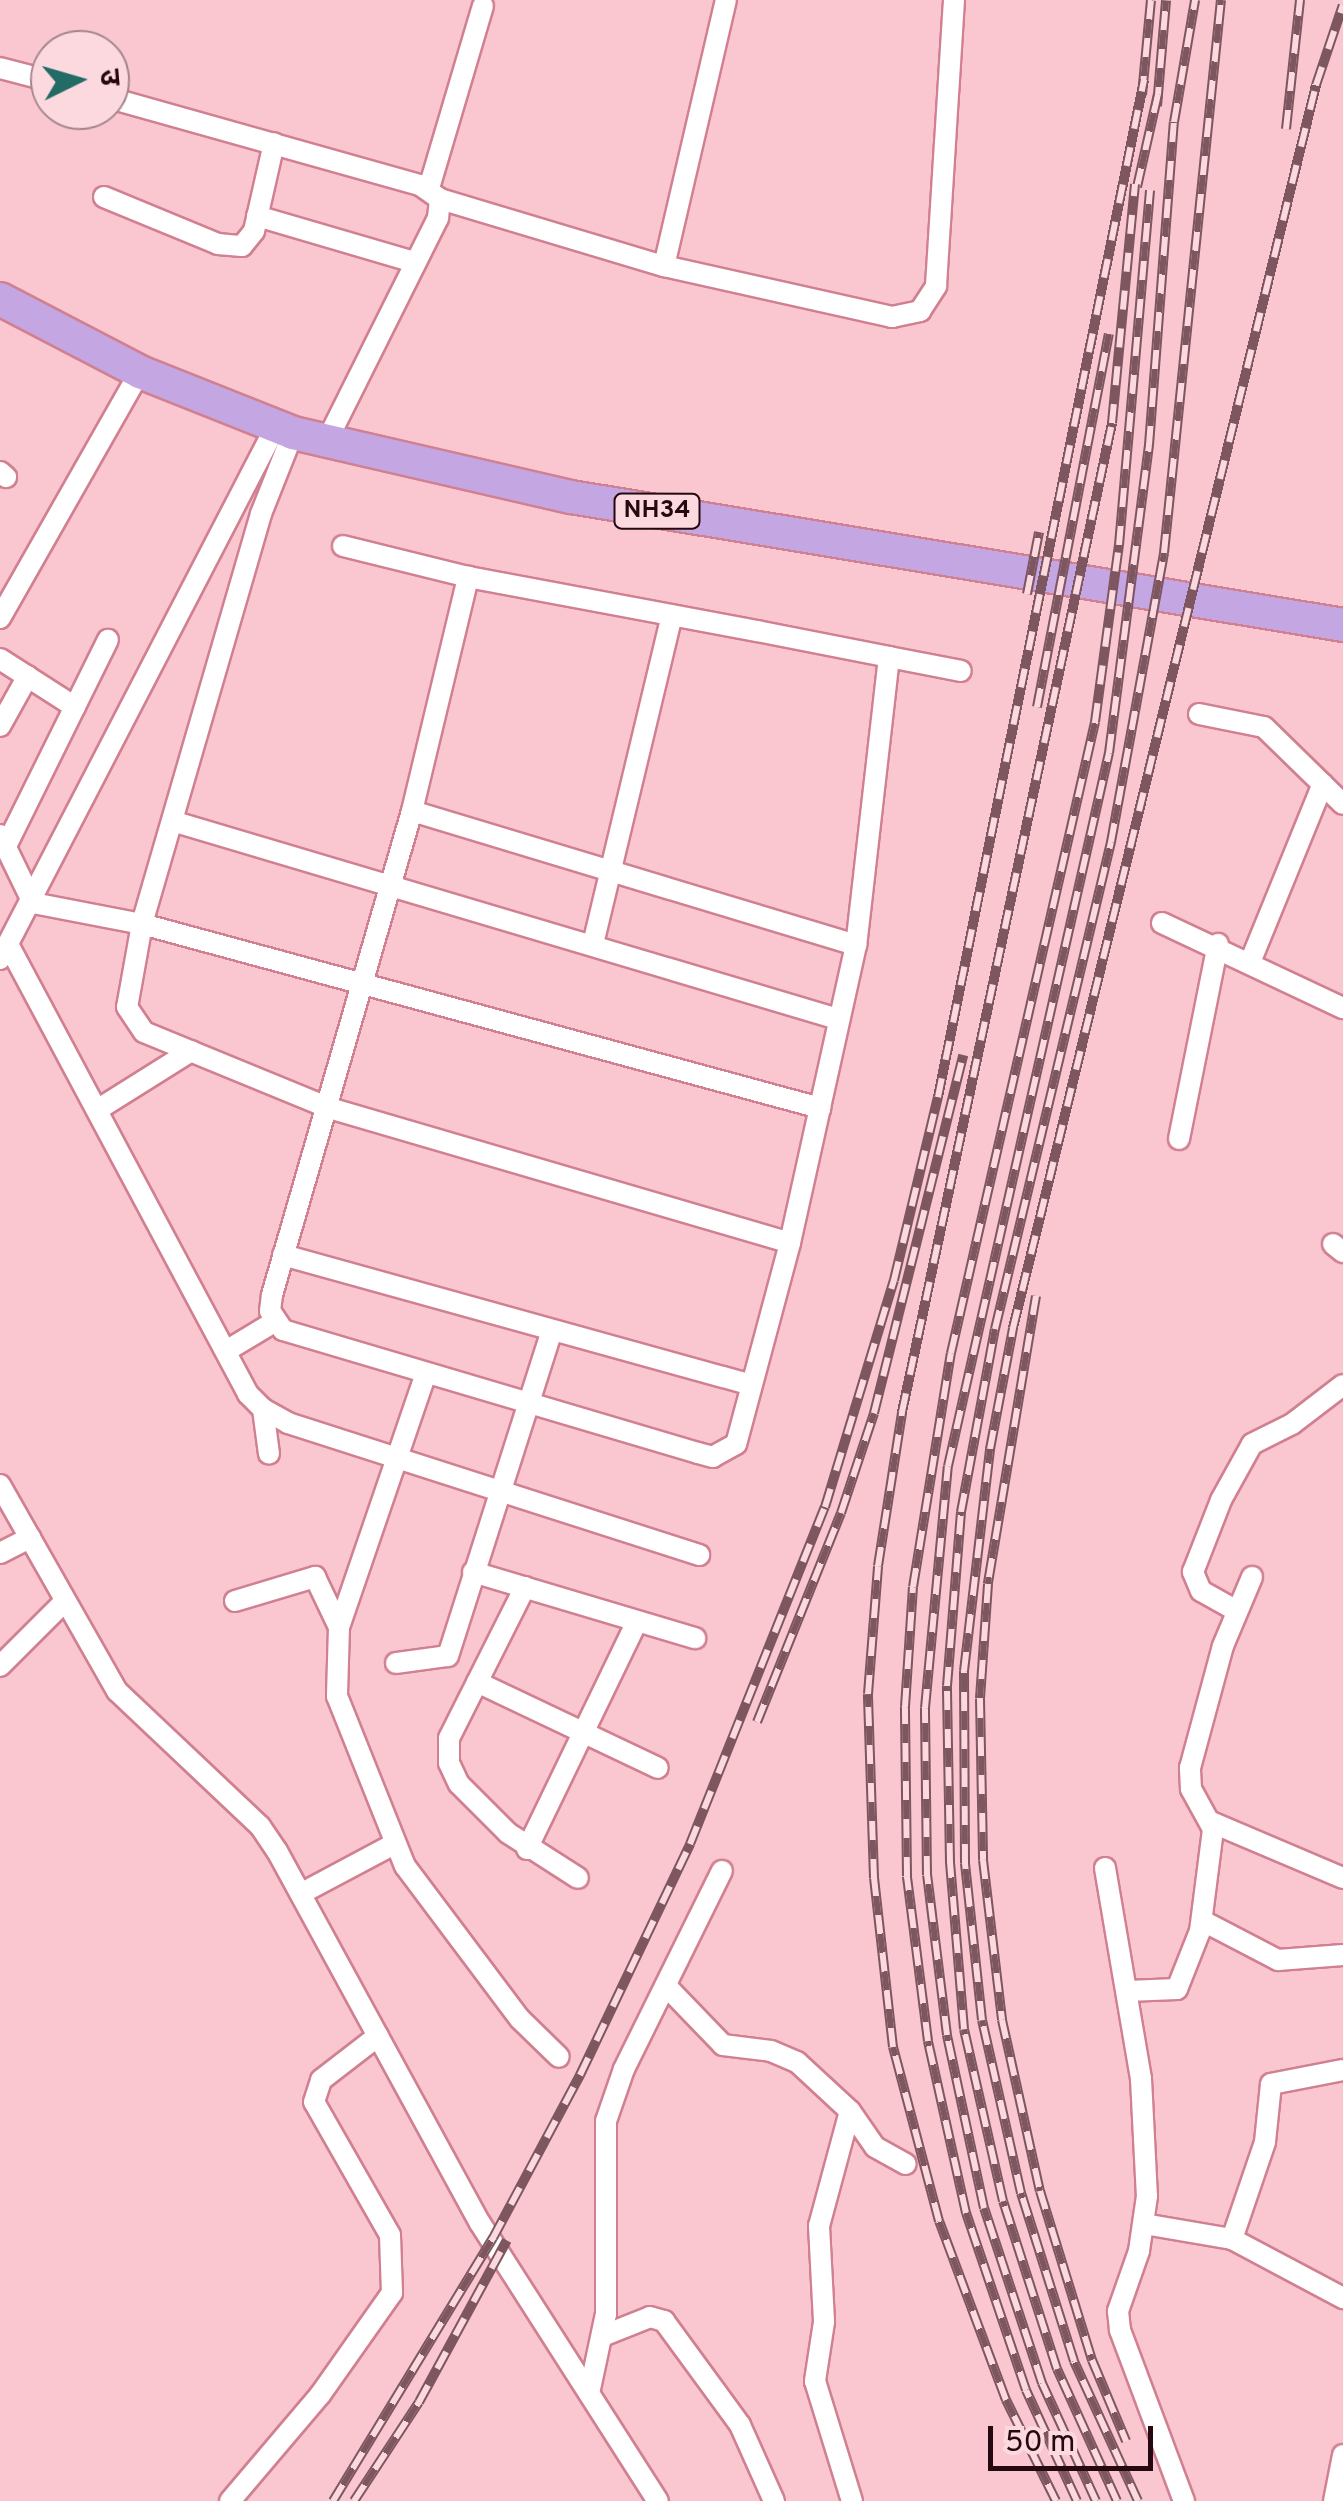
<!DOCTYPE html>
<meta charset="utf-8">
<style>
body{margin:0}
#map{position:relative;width:1343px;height:2501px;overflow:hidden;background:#fac6cf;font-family:Overpass,"Noto Sans Devanagari",sans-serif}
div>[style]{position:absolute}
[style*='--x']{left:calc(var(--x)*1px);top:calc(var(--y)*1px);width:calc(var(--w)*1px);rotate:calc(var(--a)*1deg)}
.roads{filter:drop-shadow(2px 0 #d08091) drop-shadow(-2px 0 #d08091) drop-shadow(0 2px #d08091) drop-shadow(0 -2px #d08091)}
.minor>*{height:20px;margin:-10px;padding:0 10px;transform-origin:10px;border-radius:10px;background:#fff}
.trunk>*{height:32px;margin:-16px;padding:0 16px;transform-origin:16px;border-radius:16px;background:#c4a7e2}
.rail>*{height:10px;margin-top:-5px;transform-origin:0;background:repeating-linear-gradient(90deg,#fcd9df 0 19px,#7d565f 0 38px);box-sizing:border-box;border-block:2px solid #7d565f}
span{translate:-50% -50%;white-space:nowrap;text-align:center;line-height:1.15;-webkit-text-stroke:8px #fcd9df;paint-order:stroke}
.shield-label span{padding:2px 8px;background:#fcd9df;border:2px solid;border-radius:8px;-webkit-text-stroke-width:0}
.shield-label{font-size:25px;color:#250810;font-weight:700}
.north{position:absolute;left:30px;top:30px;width:100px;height:100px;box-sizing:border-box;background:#fcd9df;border:2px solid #a6858c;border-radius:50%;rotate:85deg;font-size:28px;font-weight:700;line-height:40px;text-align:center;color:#250810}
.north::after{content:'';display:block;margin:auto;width:35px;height:45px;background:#226c65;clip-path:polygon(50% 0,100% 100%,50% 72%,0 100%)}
.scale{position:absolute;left:988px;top:2426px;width:165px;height:45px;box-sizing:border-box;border:5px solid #250810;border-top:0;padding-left:12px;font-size:30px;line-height:35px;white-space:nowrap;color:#250810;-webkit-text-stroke:8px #fcd9df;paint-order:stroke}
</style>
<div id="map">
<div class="roads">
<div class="minor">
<div style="--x:0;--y:68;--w:52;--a:14.6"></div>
<div style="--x:110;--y:98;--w:322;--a:15.7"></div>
<div style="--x:420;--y:185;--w:24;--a:35"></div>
<div style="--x:440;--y:199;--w:19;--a:96"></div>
<div style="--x:438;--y:218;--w:249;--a:116.5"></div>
<div style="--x:429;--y:188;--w:190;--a:-73.5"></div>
<div style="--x:104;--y:197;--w:123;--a:22.4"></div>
<div style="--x:218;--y:244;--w:24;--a:5"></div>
<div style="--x:242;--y:246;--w:19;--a:-51"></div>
<div style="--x:254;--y:231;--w:90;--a:-77.2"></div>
<div style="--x:440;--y:199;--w:234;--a:16.7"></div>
<div style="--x:664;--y:266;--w:234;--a:12.6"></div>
<div style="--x:892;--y:317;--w:29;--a:-12"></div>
<div style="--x:920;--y:311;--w:30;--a:-57"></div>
<div style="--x:936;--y:286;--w:287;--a:-86.4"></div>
<div style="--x:257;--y:216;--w:164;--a:16.3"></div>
<div style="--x:664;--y:266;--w:273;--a:-76.9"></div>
<div style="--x:293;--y:433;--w:87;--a:111.6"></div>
<div style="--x:261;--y:514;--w:427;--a:106.2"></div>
<div style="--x:142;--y:924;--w:703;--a:15.18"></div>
<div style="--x:0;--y:472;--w:8;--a:40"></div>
<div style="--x:343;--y:546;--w:129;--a:13.9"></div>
<div style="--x:0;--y:618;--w:283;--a:-60.4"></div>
<div style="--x:889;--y:657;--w:290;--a:96.5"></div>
<div style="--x:856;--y:945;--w:305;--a:102.5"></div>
<div style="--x:790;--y:1243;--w:208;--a:105"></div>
<div style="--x:736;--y:1444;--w:26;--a:151"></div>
<div style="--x:713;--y:1457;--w:16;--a:-165"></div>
<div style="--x:698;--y:1453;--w:433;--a:-163.5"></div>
<div style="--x:283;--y:1330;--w:23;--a:-124"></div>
<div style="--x:270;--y:1311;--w:16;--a:-83"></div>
<div style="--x:272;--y:1295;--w:504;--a:-73.87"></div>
<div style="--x:412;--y:811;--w:241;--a:-76.5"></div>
<div style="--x:468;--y:577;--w:294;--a:10.6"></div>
<div style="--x:757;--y:631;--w:135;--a:11.1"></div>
<div style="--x:889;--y:657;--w:73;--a:11"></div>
<div style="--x:0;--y:659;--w:89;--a:32.6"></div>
<div style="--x:1199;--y:714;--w:66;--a:11.3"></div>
<div style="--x:1264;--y:727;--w:110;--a:44.3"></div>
<div style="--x:0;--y:726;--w:57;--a:-60.8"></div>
<div style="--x:412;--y:811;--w:464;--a:16.8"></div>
<div style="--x:172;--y:821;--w:695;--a:16.56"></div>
<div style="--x:0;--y:835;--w:76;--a:64.1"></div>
<div style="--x:33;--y:903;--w:111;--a:10.9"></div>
<div style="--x:142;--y:924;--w:84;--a:100.2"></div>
<div style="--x:127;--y:1007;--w:30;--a:56"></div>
<div style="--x:144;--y:1032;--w:200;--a:22.3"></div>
<div style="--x:329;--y:1108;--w:480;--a:16.3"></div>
<div style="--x:6;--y:846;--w:230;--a:-63.7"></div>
<div style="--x:1162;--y:923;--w:200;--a:25.2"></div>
<div style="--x:593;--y:944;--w:338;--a:-76.5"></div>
<div style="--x:10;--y:948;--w:506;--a:61.91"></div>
<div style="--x:248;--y:1394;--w:21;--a:45"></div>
<div style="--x:263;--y:1409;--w:29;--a:29"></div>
<div style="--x:288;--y:1423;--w:432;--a:17.8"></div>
<div style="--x:0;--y:959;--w:598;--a:-62.62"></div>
<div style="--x:1251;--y:960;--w:190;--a:-67.8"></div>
<div style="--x:97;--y:1110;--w:111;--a:-32.1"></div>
<div style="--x:1179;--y:1139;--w:199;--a:-78.7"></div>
<div style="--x:1333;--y:1244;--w:13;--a:39"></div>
<div style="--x:283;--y:1255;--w:486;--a:15.5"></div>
<div style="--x:226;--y:1351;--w:56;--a:-31.1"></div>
<div style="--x:425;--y:1376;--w:265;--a:108.9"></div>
<div style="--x:339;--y:1627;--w:69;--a:91.7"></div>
<div style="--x:337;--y:1696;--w:183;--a:68.2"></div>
<div style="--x:405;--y:1866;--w:191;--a:53.1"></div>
<div style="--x:520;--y:2019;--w:54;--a:44.3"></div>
<div style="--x:263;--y:1409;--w:45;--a:82.4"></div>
<div style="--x:0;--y:1485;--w:237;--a:60.4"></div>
<div style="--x:117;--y:1691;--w:197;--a:43.4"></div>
<div style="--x:260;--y:1826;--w:30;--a:56"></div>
<div style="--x:277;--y:1851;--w:424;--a:61.4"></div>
<div style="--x:480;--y:2223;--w:330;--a:57.4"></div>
<div style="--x:0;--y:1553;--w:34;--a:-27"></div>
<div style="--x:473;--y:1572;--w:232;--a:16.6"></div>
<div style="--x:525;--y:1587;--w:169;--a:116.7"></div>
<div style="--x:449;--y:1738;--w:25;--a:90"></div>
<div style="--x:449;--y:1763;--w:23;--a:65"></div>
<div style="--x:459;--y:1784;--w:69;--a:45"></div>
<div style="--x:508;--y:1833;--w:83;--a:32.7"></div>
<div style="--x:235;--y:1601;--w:84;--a:-16.7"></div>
<div style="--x:315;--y:1577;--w:55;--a:64.4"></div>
<div style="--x:1237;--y:1611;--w:41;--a:-150.9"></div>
<div style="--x:1201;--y:1591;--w:21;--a:-113"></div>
<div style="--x:1193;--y:1572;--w:77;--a:-68.7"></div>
<div style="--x:1221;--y:1500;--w:64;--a:-61"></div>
<div style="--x:1252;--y:1444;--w:45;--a:-26.6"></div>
<div style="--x:1292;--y:1424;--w:64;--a:-37.4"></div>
<div style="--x:396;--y:1663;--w:52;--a:-7.7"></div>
<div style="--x:448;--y:1656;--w:341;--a:-72.3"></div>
<div style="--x:0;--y:1666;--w:92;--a:-45"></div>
<div style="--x:477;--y:1682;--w:200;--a:25.4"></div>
<div style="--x:1211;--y:1822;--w:143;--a:23"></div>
<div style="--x:527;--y:1849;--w:253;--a:-64.2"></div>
<div style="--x:1105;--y:1868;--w:214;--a:80.3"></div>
<div style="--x:1141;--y:2079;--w:117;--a:87.1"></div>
<div style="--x:1147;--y:2196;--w:56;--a:98.3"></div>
<div style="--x:1139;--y:2251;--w:64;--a:109.3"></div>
<div style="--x:1118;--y:2311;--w:19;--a:84"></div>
<div style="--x:1120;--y:2330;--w:183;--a:69.5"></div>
<div style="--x:302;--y:1893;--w:104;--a:-28"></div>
<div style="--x:1203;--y:1921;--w:85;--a:27.5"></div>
<div style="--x:1278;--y:1960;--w:65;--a:-4.4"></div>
<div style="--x:668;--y:1988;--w:79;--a:46"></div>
<div style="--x:723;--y:2045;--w:48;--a:7.1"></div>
<div style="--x:771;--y:2051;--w:28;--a:23"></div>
<div style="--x:797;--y:2062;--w:72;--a:42.8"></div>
<div style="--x:850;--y:2111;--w:44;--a:55.2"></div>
<div style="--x:875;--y:2147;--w:35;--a:29"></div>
<div style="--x:1127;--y:1991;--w:50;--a:-2.3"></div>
<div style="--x:1177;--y:1989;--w:62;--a:-68.4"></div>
<div style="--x:1200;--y:1931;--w:103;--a:-82.7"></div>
<div style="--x:1213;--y:1829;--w:46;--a:-118.8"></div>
<div style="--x:1191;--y:1789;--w:21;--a:-93"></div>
<div style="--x:1190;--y:1768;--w:126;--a:-74.9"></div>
<div style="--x:1223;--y:1646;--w:75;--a:-67.2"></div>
<div style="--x:850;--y:2111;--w:119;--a:105.1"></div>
<div style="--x:819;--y:2226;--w:96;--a:87"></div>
<div style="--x:824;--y:2322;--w:60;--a:98.7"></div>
<div style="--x:815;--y:2381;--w:126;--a:72.9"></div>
<div style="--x:1144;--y:2224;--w:89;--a:9.7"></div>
<div style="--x:1232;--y:2239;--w:126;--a:28"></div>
<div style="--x:1232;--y:2239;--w:102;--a:-71.2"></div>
<div style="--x:1265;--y:2142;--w:58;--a:-84.1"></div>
<div style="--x:1271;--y:2084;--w:73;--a:-11"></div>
<div style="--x:605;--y:2335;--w:48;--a:-21.8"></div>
<div style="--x:650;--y:2317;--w:15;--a:16"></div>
<div style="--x:664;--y:2321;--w:129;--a:53.8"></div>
<div style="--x:740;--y:2425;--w:83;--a:65.9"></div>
<div style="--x:590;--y:2389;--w:77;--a:-78"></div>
<div style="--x:606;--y:2314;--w:193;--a:-90"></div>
<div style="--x:606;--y:2121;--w:55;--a:-70.9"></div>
<div style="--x:624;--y:2069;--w:221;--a:-63.7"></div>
<div style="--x:230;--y:2501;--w:139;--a:-49.7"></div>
<div style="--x:320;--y:2395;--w:125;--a:-54.8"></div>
<div style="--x:392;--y:2293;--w:58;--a:-92"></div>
<div style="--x:390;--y:2235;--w:153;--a:-119.7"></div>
<div style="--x:314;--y:2102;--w:23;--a:-72"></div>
<div style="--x:321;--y:2080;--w:72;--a:-37.7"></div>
<div style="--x:1334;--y:2501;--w:47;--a:-78.9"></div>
</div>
<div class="trunk">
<div style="--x:0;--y:299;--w:158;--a:27.5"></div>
<div style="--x:140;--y:372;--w:165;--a:21.7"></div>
<div style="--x:293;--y:433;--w:285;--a:13"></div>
<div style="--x:571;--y:497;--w:783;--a:9.41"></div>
</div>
</div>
<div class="rail">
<div style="--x:1142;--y:95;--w:95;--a:-84.6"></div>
<div style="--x:1157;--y:106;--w:106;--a:-85.1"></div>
<div style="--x:1286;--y:129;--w:130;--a:-83.8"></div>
<div style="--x:1137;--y:187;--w:95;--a:-77.3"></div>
<div style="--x:1027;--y:594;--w:63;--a:-79"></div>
<div style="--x:1037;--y:707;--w:380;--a:-79.1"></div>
<div style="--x:1036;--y:1296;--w:292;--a:99.5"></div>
<div style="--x:988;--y:1584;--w:115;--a:94"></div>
<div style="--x:980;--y:1699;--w:161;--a:88.9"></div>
<div style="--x:983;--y:1860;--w:161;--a:83.2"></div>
<div style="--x:1002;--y:2020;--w:175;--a:77.5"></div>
<div style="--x:1040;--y:2191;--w:177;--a:72.9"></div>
<div style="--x:1092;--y:2360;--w:88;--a:67.2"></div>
<div style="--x:757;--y:1722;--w:225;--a:-68.1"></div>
<div style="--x:841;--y:1513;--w:105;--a:-71.7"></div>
<div style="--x:874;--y:1413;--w:369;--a:-76"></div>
<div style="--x:333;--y:2501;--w:308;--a:-58.7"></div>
<div style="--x:493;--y:2238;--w:185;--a:-61.9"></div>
<div style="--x:580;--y:2075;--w:256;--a:-64.5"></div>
<div style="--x:690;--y:1844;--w:363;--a:-68.2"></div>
<div style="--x:825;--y:1507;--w:237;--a:-73.1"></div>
<div style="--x:894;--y:1280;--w:188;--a:-76.5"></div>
<div style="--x:938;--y:1097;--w:1038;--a:-78.55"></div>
<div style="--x:354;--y:2501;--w:118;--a:-56.7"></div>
<div style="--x:419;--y:2402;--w:184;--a:-61.5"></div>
<div style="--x:1056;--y:2501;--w:113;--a:-116.3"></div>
<div style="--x:1006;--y:2400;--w:191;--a:-110.5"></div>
<div style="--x:939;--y:2221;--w:180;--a:-104.8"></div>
<div style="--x:893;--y:2047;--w:170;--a:-96.4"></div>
<div style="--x:874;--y:1878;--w:184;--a:-91.9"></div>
<div style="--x:868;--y:1694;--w:128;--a:-85.5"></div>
<div style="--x:878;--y:1566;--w:156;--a:-81.1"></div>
<div style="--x:902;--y:1412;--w:1011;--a:-78.01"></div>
<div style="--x:1112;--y:423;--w:240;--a:-84.5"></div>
<div style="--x:1077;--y:2501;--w:122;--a:-114.7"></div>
<div style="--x:1026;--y:2390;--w:187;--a:-108.7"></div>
<div style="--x:966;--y:2213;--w:176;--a:-102.5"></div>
<div style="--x:928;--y:2041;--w:166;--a:-97.3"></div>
<div style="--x:907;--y:1876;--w:169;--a:-90.7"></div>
<div style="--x:905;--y:1707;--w:120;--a:-86.2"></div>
<div style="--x:913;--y:1587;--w:237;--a:-80.8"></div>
<div style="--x:951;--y:1353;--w:647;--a:-77.14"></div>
<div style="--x:1095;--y:722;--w:179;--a:-82.3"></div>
<div style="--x:1119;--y:545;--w:356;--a:-85"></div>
<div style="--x:1096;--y:2501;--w:130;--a:-114.6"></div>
<div style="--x:1042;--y:2383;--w:184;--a:-108.3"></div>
<div style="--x:984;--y:2208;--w:177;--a:-102.1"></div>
<div style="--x:947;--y:2035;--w:161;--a:-97.1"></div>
<div style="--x:927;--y:1875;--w:167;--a:-90.7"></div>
<div style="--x:925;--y:1708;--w:243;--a:-84.6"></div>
<div style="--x:948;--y:1466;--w:731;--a:-77.28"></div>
<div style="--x:1109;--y:753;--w:311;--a:-82.6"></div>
<div style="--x:1149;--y:445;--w:324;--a:-85.6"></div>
<div style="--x:1174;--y:122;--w:124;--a:-80.2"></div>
<div style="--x:1117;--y:2501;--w:145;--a:-114.4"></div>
<div style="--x:1057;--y:2369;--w:176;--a:-107.8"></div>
<div style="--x:1003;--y:2201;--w:176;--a:-102.8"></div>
<div style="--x:964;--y:2029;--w:168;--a:-94.8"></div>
<div style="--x:950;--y:1862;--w:176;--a:-91"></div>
<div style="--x:947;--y:1686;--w:175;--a:-85.4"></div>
<div style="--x:961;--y:1512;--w:186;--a:-79.5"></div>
<div style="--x:995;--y:1329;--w:501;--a:-76.6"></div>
<div style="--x:1111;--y:842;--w:294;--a:-79.6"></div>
<div style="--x:1164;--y:553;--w:556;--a:-84.12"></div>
<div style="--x:1138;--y:2501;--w:154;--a:-114.6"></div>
<div style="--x:1074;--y:2361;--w:176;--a:-107.5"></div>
<div style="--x:1021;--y:2193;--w:177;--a:-102.7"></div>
<div style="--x:982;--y:2020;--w:158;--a:-96.2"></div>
<div style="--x:965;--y:1863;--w:192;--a:-90.3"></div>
<div style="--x:964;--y:1671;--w:224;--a:-83.3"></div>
<div style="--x:990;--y:1449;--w:123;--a:-79.2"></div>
<div style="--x:1013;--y:1328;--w:1279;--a:-76.3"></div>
<div style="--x:1316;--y:85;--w:84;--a:-71.4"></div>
</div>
<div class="shield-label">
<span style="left:657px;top:511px">NH34</span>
</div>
<div class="north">उ</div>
<div class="scale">50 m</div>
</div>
